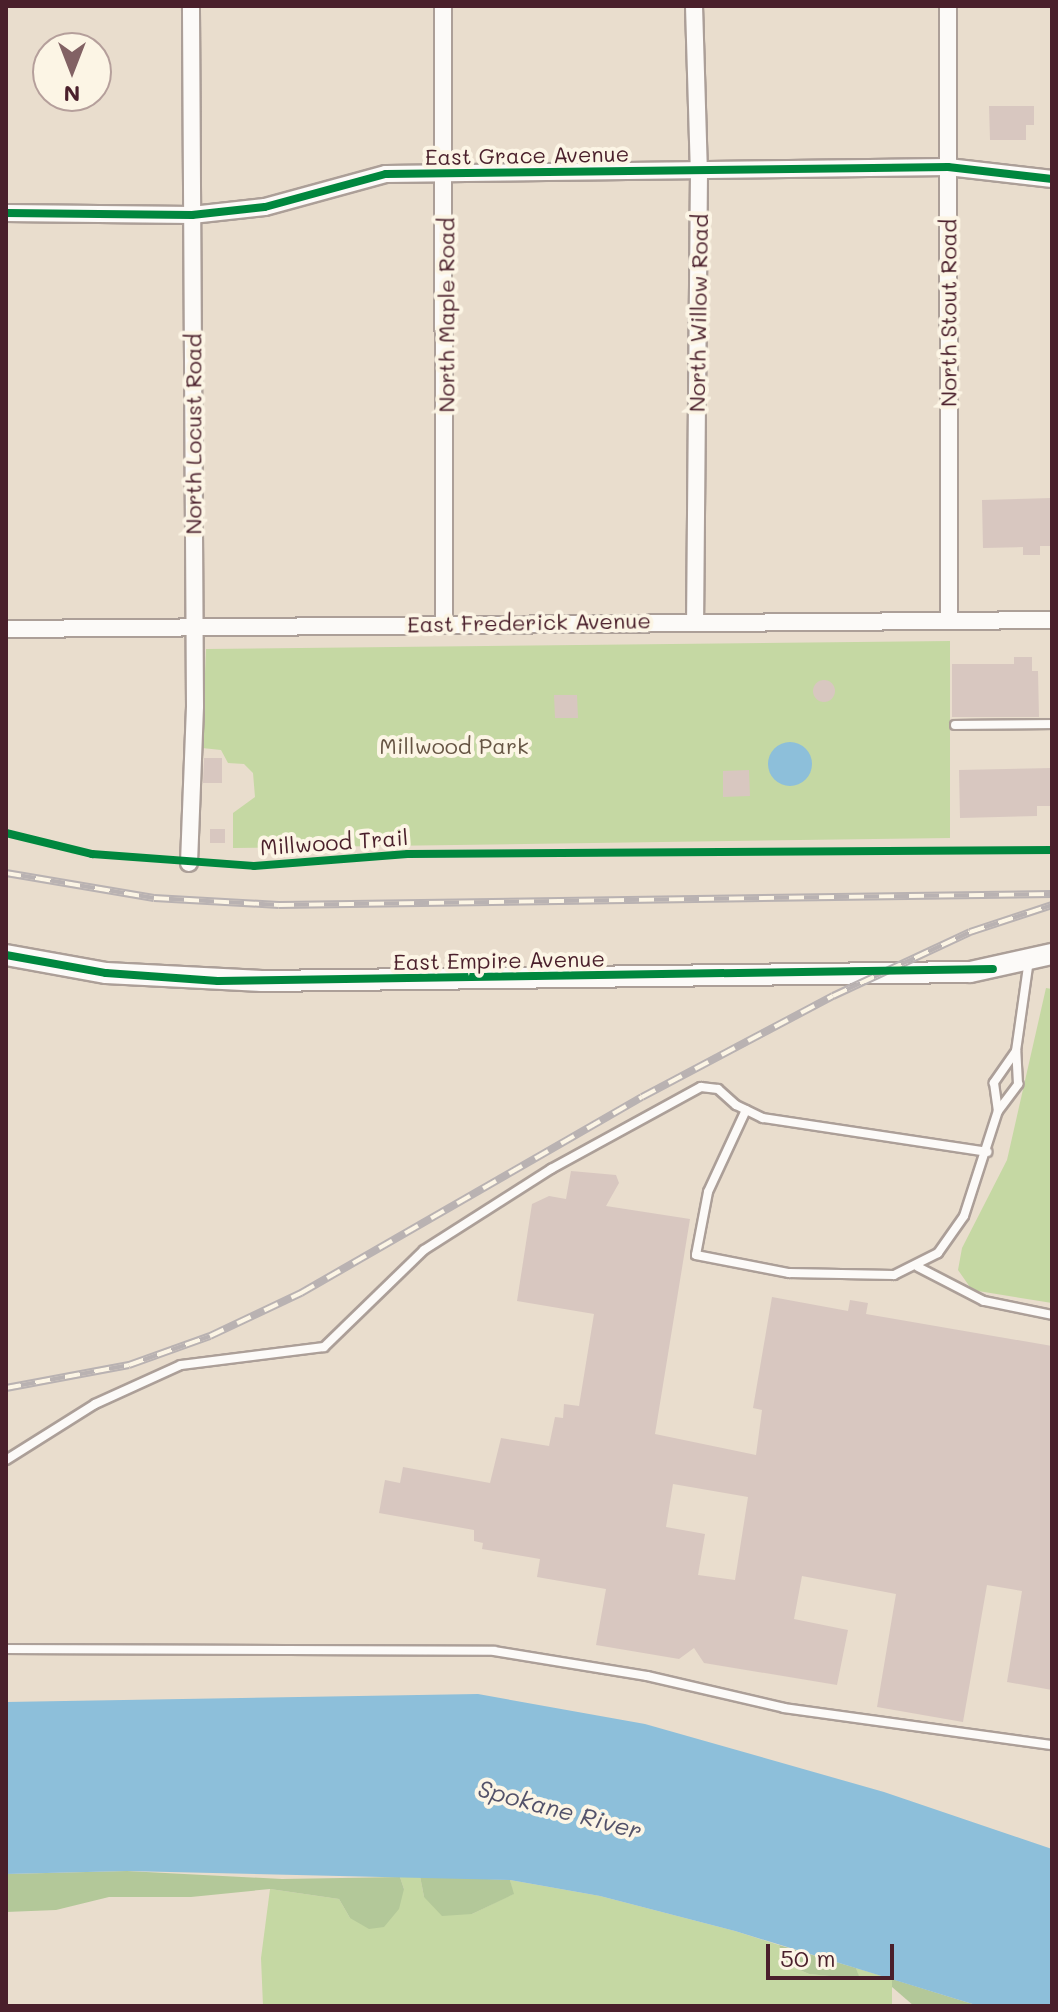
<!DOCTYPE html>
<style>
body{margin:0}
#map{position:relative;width:1058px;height:2012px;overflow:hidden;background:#e9ddcd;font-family:Mali,sans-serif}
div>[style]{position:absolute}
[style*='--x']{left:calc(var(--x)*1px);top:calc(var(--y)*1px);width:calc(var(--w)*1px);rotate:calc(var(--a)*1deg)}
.green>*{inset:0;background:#c5d8a3}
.forest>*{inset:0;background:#b3c899}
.water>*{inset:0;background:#8dbfda}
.round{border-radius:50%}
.building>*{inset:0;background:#d8c7c0}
.roads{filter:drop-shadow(2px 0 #ac9f98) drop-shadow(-2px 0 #ac9f98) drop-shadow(0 2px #ac9f98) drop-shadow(0 -2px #ac9f98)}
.service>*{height:8px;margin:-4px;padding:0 4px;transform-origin:4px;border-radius:4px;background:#fcfaf8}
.minor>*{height:16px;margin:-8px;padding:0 8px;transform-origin:8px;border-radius:8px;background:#fcfaf8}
.tertiary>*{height:20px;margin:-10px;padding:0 10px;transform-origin:10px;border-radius:10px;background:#fcfaf8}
.rail>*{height:8px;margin-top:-4px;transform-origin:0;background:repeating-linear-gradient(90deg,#fcf5e5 0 15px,#b9b2b2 0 30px);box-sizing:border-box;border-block:2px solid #b9b2b2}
.cycleway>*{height:8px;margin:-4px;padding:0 4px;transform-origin:4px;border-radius:4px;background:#00873e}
span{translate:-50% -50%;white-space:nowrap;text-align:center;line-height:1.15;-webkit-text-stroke:8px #fcf5e5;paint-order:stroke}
.street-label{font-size:22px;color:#4a1f2b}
.park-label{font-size:22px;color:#654}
.water-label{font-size:24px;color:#53526a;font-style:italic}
.frame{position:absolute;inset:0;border:8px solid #4a1f2b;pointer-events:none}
.north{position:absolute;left:32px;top:32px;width:80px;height:80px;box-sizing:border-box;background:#fcf5e5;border:2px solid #b59f9b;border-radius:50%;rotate:180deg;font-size:22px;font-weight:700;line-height:32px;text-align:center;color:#4a1f2b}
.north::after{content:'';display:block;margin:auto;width:28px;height:36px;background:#826264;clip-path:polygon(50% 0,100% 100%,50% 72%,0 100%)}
.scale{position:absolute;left:766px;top:1944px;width:128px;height:36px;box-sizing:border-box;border:4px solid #4a1f2b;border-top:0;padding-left:10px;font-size:24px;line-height:28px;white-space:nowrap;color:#4a1f2b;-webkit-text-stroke:6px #fcf5e5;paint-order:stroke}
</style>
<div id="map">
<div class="green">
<div style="clip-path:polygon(950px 641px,950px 838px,233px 848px,233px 813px,255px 797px,253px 773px,244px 764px,228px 763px,221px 750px,202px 748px,206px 649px)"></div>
<div style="clip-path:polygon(1046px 988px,1052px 989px,1052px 1303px,972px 1290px,958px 1270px,962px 1248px,1007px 1160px)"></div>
<div style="clip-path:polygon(420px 1876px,424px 1897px,472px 1914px,513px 1894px,510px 1880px,600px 1896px,735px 1931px,779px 1945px,786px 1964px,809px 1974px,859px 1978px,856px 1968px,892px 1979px,892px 2006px,263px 2006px,261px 1958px,270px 1889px,339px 1899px,350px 1918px,404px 1889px,400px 1877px)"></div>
</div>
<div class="forest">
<div style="clip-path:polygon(127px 1871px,282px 1879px,400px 1877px,404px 1889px,399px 1909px,384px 1927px,369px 1929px,350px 1918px,339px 1899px,270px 1889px,191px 1897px,109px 1897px,56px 1910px,6px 1912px,6px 1874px)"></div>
<div style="clip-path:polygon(420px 1876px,510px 1880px,514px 1894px,472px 1914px,442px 1916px,424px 1897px)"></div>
<div style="clip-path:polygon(779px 1945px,856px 1968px,860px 1979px,809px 1974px,786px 1964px)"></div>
<div style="clip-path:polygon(892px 1979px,979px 2006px,914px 2006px,892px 1987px)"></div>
</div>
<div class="water">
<div class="round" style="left:768px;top:742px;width:44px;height:44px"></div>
<div style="clip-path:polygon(478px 1694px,645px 1724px,884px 1792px,1052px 1849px,1052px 2006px,979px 2006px,735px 1931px,600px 1896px,510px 1880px,127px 1871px,6px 1874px,6px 1702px)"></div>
</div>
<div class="building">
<div style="clip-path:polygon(989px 106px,1034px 106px,1034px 125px,1026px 125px,1026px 140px,990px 140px)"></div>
<div style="clip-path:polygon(1052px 498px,1052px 546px,1040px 546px,1040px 555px,1023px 555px,1023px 547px,983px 548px,982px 500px)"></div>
<div style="clip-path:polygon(1014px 657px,1032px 657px,1032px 671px,1038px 671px,1039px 717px,952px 717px,952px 664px,1014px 664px)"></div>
<div class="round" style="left:813px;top:680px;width:22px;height:22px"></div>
<div style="clip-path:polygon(554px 695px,577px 695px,578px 718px,555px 718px)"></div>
<div style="clip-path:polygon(204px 758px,222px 758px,222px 783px,203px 783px)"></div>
<div style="clip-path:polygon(1052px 768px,1052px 806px,1037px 806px,1037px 816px,960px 818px,959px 770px)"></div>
<div style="clip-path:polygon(749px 770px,750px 796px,723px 797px,723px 771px)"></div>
<div style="clip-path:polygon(210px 829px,225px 829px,225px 843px,210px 843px)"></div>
<div style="clip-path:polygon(evenodd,571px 1171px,616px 1175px,619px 1183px,606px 1206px,690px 1219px,655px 1434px,756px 1455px,762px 1410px,753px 1408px,772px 1297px,848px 1311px,850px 1300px,868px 1303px,866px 1314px,1052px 1346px,1052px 1690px,1007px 1682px,1022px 1591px,987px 1585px,963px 1722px,877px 1707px,896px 1594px,802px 1576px,794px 1619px,848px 1630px,837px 1685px,704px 1663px,694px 1648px,679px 1659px,596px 1645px,606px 1589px,537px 1577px,540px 1559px,482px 1549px,483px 1543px,474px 1541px,474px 1530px,379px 1513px,385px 1480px,400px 1483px,403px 1467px,490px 1483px,501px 1438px,549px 1446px,555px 1417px,563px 1418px,564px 1404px,579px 1406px,594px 1314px,517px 1301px,532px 1204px,549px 1196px,566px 1199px,571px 1171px,673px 1484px,748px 1497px,735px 1580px,698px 1575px,705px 1534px,666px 1527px,673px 1484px)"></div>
</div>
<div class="roads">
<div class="service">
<div style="--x:955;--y:725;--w:97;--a:-0.6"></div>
<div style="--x:1016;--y:1051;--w:39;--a:125"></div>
<div style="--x:994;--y:1083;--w:28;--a:82"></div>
<div style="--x:998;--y:1111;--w:34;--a:-53"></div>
<div style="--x:1018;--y:1084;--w:33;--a:-93"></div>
<div style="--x:1016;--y:1051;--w:92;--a:-81.9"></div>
<div style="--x:746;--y:1110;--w:90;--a:114.9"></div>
<div style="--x:708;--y:1192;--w:64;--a:100.8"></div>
<div style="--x:696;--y:1255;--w:95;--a:11"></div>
<div style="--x:789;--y:1273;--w:105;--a:1.1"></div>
<div style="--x:894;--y:1275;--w:49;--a:-26.6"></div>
<div style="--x:938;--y:1253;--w:45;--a:-54.9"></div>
<div style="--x:964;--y:1216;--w:110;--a:-72.1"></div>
<div style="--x:918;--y:1267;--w:74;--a:27.3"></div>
<div style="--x:984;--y:1301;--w:69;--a:11.6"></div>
<div style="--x:6;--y:1460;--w:105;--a:-32.2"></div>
<div style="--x:95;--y:1404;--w:94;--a:-24.4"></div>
<div style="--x:181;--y:1365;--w:144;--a:-7.2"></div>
<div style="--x:324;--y:1347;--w:139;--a:-44.1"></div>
<div style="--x:424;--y:1250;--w:151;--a:-32.5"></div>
<div style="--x:551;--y:1169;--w:171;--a:-28.7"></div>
<div style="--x:701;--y:1087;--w:17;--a:7"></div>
<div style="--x:718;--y:1089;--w:24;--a:42"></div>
<div style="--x:736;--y:1105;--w:30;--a:26"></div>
<div style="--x:763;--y:1118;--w:227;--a:8.6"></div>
<div style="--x:6;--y:1649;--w:488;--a:0.2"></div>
<div style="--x:494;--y:1651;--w:155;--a:9.3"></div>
<div style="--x:647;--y:1676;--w:141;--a:13.1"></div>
<div style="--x:784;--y:1708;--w:271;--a:7.9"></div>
</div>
<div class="minor">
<div style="--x:443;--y:6;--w:617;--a:89.91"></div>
<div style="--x:694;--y:6;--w:165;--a:88.3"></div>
<div style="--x:699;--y:171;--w:448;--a:90.5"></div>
<div style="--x:948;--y:6;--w:614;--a:89.91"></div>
<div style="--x:6;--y:213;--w:186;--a:0.6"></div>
<div style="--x:192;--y:215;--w:73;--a:-6.3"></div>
<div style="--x:265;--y:207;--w:125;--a:-15.3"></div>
<div style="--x:386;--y:174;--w:562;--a:-0.71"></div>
<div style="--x:948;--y:167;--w:105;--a:6.6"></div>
<div style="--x:6;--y:629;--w:1046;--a:-0.49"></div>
<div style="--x:189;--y:863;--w:157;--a:-87.8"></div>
<div style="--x:195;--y:706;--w:700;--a:-90.33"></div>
</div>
<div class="tertiary">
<div style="--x:6;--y:955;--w:102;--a:10.2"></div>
<div style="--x:106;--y:973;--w:156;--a:2.9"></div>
<div style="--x:262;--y:981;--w:708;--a:-0.73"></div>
<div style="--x:970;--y:972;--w:84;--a:-12.4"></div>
</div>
</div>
<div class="rail">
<div style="--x:6;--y:873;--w:150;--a:9.6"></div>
<div style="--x:154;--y:898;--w:125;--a:3.2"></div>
<div style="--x:279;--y:905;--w:773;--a:-0.82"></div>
<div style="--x:6;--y:1388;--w:125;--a:-10.6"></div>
<div style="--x:129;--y:1365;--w:86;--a:-19.7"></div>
<div style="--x:210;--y:1336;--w:101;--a:-25.3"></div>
<div style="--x:301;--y:1293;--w:393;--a:-29.9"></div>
<div style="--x:642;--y:1097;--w:216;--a:-27.9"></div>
<div style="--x:833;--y:996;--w:151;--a:-25"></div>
<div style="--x:970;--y:932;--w:86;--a:-18.2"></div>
</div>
<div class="cycleway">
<div style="--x:6;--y:213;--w:186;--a:0.6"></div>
<div style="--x:192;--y:215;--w:73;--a:-6.3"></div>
<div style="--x:265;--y:207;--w:125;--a:-15.3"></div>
<div style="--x:386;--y:174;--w:562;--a:-0.71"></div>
<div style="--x:948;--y:167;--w:105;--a:6.6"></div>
<div style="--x:6;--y:833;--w:89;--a:13.7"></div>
<div style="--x:92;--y:854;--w:162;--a:4.2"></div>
<div style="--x:254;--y:866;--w:154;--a:-4.5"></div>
<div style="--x:408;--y:854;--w:644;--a:-0.36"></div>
<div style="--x:6;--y:955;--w:102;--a:10.2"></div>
<div style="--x:106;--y:973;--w:112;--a:4.1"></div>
<div style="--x:218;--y:981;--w:775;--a:-0.89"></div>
</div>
<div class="street-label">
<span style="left:527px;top:155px;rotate:-1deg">East Grace Avenue</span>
<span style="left:698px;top:313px;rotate:-89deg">North Willow Road</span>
<span style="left:948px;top:313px;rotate:-90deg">North Stout Road</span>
<span style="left:446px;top:315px;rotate:-90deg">North Maple Road</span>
<span style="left:193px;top:434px;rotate:-90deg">North Locust Road</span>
<span style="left:529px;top:622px;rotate:-1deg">East Frederick Avenue</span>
<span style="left:334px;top:842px;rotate:-4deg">Millwood Trail</span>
<span style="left:499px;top:960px;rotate:-1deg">East Empire Avenue</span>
</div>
<div class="park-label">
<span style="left:454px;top:746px">Millwood Park</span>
</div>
<div class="water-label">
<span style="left:560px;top:1809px;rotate:15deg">Spokane River</span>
</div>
<div class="frame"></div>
<div class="north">N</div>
<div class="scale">50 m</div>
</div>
